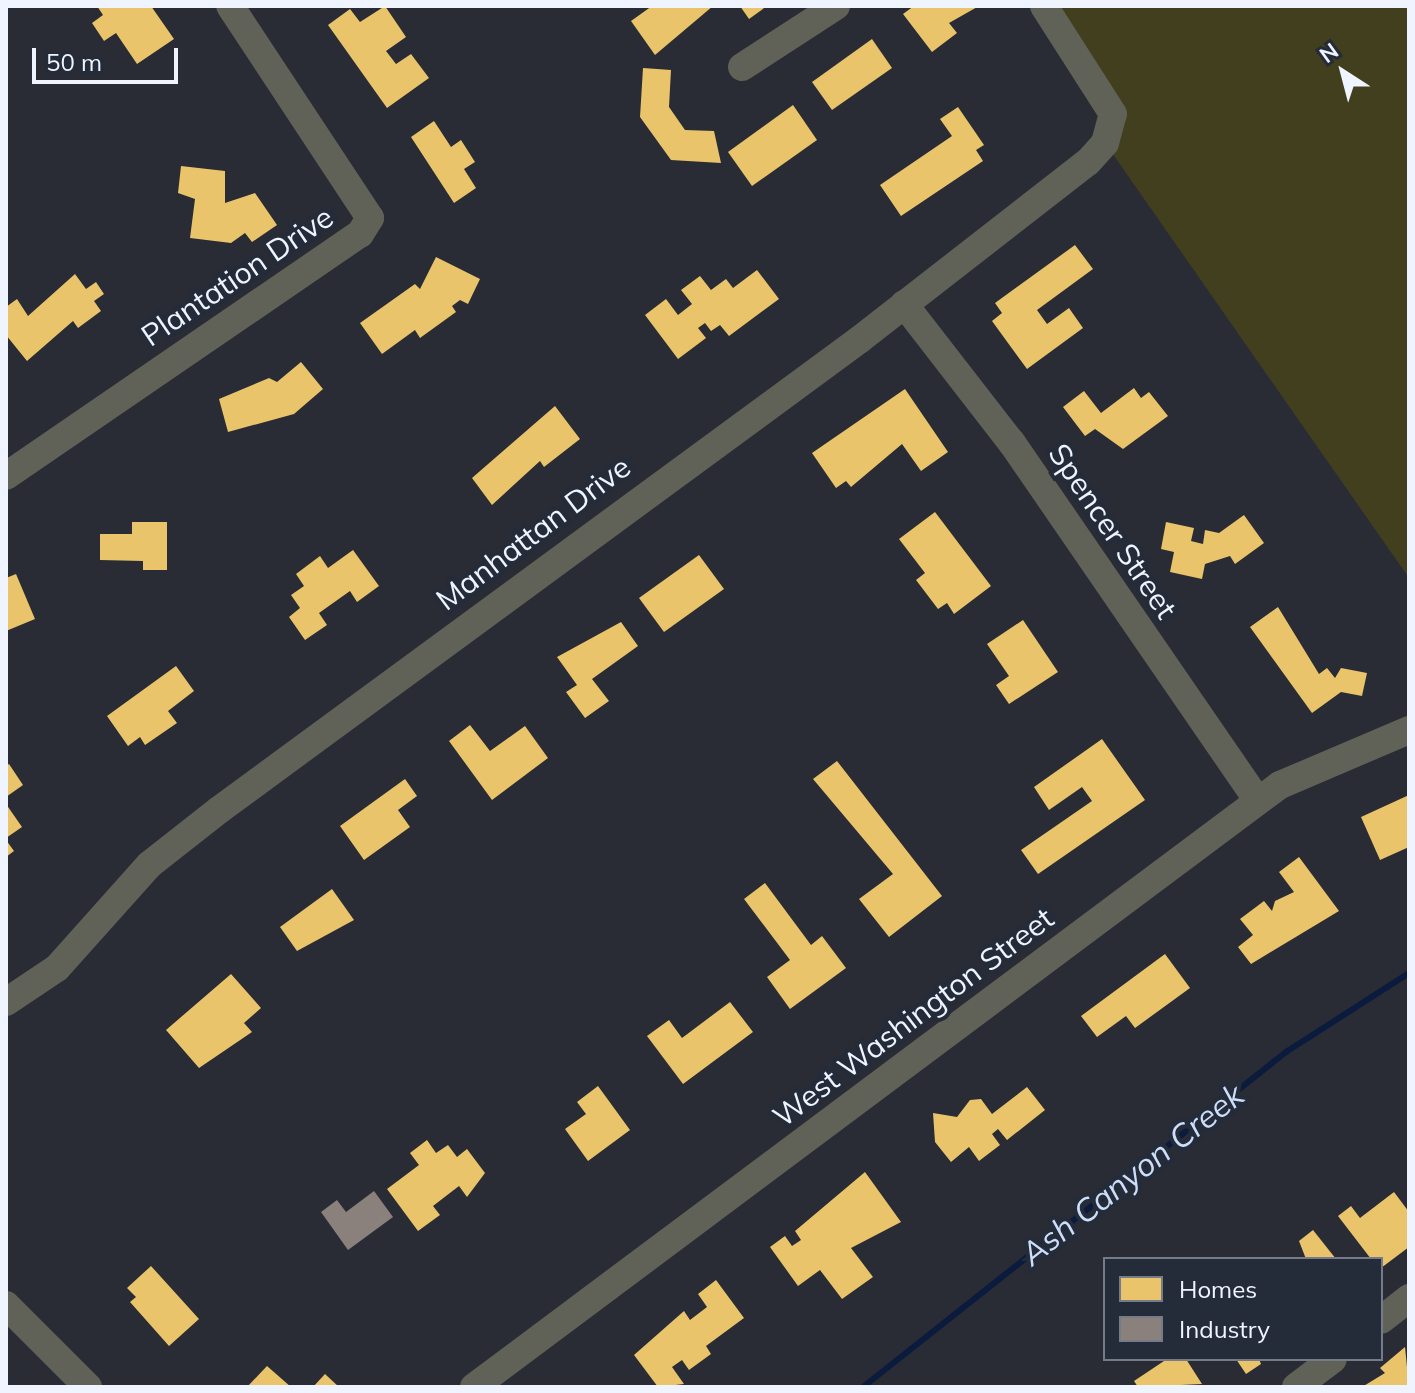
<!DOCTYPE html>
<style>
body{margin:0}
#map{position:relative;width:1415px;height:1393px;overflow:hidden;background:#292c34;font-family:Mulish,sans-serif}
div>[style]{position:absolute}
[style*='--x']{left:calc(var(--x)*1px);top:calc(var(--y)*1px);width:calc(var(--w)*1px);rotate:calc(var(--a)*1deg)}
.green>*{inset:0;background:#423f1e}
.homes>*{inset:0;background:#e9c46a}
.industry>*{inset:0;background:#8a817c}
.stream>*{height:6px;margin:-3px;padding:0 3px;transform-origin:3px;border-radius:3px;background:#0a1b3d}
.minor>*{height:28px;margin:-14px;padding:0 14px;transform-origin:14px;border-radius:14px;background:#616257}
span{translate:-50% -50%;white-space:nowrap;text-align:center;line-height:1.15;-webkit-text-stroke:8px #242b39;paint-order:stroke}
.street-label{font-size:30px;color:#eff4fe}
.water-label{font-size:32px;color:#ceddf9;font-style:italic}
.frame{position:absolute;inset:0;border:8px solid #eff4fe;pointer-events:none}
.legend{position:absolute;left:1103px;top:1257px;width:280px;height:104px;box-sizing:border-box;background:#242b39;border:2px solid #757b88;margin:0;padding:10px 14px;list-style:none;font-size:24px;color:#eff4fe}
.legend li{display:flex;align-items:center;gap:16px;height:40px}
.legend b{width:40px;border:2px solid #757b88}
.north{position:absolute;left:1303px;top:32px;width:80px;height:80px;-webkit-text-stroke:6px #242b39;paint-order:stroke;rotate:324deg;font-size:22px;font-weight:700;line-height:32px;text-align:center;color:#eff4fe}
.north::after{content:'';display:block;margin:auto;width:28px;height:36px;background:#eff4fe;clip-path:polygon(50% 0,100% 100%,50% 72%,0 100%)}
.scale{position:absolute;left:32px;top:48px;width:146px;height:36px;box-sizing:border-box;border:4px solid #eff4fe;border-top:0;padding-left:10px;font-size:24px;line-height:28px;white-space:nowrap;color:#eff4fe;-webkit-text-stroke:6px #242b39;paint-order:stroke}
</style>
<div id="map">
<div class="green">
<div style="clip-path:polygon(1061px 6px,1409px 6px,1409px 578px,1105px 143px,1102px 89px)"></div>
</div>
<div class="homes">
<div style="clip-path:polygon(97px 6px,151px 6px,174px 39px,137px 64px,116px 33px,104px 41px,92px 23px,103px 15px)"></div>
<div style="clip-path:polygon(385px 6px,406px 37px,386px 51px,396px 64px,411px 54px,429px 78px,387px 108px,328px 25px,350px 9px,360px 22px)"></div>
<div style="clip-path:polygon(652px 6px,713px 6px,655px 55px,631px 21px)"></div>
<div style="clip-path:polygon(740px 6px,767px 6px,749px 19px)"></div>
<div style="clip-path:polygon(914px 6px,979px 6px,949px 23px,957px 33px,932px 52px,903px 14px)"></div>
<div style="clip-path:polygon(872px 39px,892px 68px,832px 110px,812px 82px)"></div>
<div style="clip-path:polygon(643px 68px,671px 70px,669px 107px,685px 130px,714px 131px,721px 163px,671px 160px,640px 117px)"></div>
<div style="clip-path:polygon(793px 105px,817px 140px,752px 186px,728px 152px)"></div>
<div style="clip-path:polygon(958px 107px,984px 145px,976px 150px,983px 161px,901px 216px,880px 185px,952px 136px,940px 119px)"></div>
<div style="clip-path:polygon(434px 121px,451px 147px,461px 140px,475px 162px,464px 169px,476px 188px,454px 203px,411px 137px)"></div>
<div style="clip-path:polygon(181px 166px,225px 171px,225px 203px,255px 193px,277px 225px,252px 242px,245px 233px,231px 243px,190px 238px,195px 199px,178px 193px)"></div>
<div style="clip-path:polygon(1075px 245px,1093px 269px,1037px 310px,1047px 324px,1069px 308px,1083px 328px,1027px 369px,992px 321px,1002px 313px,995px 303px)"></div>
<div style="clip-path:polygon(436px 257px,480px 279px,468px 304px,460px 300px,452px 306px,456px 312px,420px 338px,415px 330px,382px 354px,360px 323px,415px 284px,420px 289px)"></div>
<div style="clip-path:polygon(757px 270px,779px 299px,729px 336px,720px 325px,711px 331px,705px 323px,698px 328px,706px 338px,678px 359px,645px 315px,666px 299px,678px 315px,692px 304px,681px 290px,700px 276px,711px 290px,726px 279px,733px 288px)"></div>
<div style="clip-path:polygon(75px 274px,86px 289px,96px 282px,104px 294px,94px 301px,101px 311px,78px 328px,73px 321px,27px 361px,6px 335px,6px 307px,17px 299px,28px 316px)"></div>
<div style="clip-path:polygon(301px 362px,323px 389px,294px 414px,228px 432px,219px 399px,269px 378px,277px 382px)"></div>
<div style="clip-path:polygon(1134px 388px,1141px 398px,1149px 392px,1168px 416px,1123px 449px,1095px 429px,1085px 436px,1063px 407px,1084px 391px,1101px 413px)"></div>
<div style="clip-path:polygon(905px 389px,948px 452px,921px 471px,902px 444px,851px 487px,846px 481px,836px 488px,812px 453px)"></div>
<div style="clip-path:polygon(555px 406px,580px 439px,544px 467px,540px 461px,492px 505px,472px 478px)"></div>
<div style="clip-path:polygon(935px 512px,991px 586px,954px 614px,947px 603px,938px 609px,916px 580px,925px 573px,899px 539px)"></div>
<div style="clip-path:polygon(1244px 515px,1264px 543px,1235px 564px,1230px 556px,1205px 564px,1202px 579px,1170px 572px,1174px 552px,1161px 549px,1166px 522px,1194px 528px,1191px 541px,1203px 544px,1205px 530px,1219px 533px)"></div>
<div style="clip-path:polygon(132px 522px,167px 522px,167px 570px,143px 570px,143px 561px,100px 560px,100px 534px,132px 534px)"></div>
<div style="clip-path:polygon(353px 550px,379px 586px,357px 602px,350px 591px,319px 613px,327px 625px,305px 640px,289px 617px,300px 608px,291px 595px,304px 586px,296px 574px,320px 556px,328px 568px)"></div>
<div style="clip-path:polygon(699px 555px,724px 589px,664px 632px,639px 598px)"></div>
<div style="clip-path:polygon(16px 574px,35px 619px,6px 631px,6px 578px)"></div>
<div style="clip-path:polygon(1278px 607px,1319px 674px,1327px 668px,1335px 678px,1341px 668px,1367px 673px,1362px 696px,1341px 692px,1312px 713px,1250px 627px)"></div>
<div style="clip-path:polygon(1023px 620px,1058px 672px,1009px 704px,996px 685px,1009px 676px,987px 644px)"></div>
<div style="clip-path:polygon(621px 622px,638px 646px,592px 679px,609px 701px,585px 718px,566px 692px,577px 685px,557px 657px)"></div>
<div style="clip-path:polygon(176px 666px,194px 691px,168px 711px,177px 723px,145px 745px,140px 737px,128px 746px,107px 716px)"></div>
<div style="clip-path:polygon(470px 725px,490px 751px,525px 726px,548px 758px,492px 800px,449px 741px)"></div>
<div style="clip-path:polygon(1102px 739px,1145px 800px,1038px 874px,1021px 850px,1092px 801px,1082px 787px,1049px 810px,1034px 787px)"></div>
<div style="clip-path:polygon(837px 761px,942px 896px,889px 937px,859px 899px,893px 874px,813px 779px)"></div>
<div style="clip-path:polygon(9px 764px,23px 785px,6px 797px,6px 766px)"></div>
<div style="clip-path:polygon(405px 779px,417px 796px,398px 810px,410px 827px,364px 860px,340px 826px)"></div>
<div style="clip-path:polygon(1409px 795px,1409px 847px,1380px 860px,1361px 817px)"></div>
<div style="clip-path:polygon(6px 804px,22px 827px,6px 838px)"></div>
<div style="clip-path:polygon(6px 840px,14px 851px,6px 857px)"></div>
<div style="clip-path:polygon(1299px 857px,1339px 911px,1251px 964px,1238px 947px,1253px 935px,1240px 919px,1264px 901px,1272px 911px,1275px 901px,1294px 892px,1279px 872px)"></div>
<div style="clip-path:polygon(765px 883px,811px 945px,822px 936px,846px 968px,790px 1009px,767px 977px,790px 960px,744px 899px)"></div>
<div style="clip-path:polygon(332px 889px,354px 920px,297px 951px,280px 927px)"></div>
<div style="clip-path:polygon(1165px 954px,1190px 988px,1135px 1028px,1126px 1016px,1097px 1037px,1081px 1016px)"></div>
<div style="clip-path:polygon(231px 974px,261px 1008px,244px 1023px,252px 1032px,199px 1068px,166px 1030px)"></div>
<div style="clip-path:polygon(730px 1002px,753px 1032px,683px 1084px,647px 1036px,669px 1020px,682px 1038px)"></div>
<div style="clip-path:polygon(598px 1086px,630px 1130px,588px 1161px,565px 1129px,586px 1114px,577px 1102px)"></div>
<div style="clip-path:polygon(1027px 1087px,1045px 1110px,1007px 1140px,998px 1129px,992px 1134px,1000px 1145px,979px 1161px,969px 1147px,951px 1162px,935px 1142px,933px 1113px,957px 1117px,970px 1100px,981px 1099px,992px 1114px)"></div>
<div style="clip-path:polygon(427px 1140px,436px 1153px,448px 1145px,457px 1157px,467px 1149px,485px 1173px,467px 1197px,459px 1186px,433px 1206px,440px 1215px,418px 1231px,387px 1189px,419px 1165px,410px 1153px)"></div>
<div style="clip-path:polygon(865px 1172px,901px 1222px,851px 1248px,873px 1277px,842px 1299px,820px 1270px,798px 1286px,770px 1247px,785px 1236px,792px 1246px,801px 1240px,795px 1231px)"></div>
<div style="clip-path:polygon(1394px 1192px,1409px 1212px,1409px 1247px,1381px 1268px,1381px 1259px,1371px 1259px,1338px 1216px,1351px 1206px,1360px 1218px)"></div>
<div style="clip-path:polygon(1313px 1230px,1336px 1259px,1306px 1259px,1299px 1241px)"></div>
<div style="clip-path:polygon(151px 1266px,199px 1319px,169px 1346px,130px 1302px,136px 1297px,127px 1288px)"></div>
<div style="clip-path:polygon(716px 1280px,744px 1318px,706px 1346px,711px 1354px,689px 1370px,682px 1360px,672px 1367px,684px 1384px,658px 1387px,634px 1355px,684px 1311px,690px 1320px,707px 1307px,698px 1294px)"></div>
<div style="clip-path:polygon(1405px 1347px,1409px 1387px,1362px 1387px,1385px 1373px,1380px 1368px)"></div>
<div style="clip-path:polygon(1167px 1359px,1186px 1359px,1202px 1384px,1138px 1387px,1134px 1381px)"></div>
<div style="clip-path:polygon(1236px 1359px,1259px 1359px,1261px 1364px,1246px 1374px)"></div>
<div style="clip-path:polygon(267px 1366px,291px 1387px,247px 1387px)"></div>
<div style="clip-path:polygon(325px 1374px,339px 1387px,313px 1387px)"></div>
</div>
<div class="industry">
<div style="clip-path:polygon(374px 1191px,393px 1217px,348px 1250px,321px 1212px,337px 1200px,346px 1212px)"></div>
</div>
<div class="stream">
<div style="--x:863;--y:1387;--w:540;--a:-38.38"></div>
<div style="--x:1286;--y:1052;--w:146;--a:-32.7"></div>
</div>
<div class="minor">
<div style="--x:742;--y:67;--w:112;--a:-33"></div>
<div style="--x:904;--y:304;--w:176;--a:52.2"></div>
<div style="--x:1012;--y:443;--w:434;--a:55.5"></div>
<div style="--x:6;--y:476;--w:429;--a:-34.4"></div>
<div style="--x:360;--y:234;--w:19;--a:-58"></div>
<div style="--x:370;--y:218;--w:254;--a:-123.4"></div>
<div style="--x:6;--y:1002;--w:61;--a:-33.7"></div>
<div style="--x:57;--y:968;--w:138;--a:-48.2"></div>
<div style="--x:149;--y:865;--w:89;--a:-38.2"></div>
<div style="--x:219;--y:810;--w:794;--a:-36.29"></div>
<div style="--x:859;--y:340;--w:290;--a:-37.9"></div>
<div style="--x:1088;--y:162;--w:25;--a:-48"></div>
<div style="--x:1105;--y:143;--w:30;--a:-75"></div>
<div style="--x:1113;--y:114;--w:128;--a:-122.6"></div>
<div style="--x:6;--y:1305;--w:116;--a:45"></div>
<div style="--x:1381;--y:1320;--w:36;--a:-38"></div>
<div style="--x:474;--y:1387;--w:1006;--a:-36.76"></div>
<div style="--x:1280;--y:785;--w:140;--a:-23.1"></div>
<div style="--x:1296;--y:1387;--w:46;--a:-37.1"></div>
</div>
<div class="street-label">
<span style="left:237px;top:276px;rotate:-34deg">Plantation Drive</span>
<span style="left:1113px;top:531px;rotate:56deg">Spencer Street</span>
<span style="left:533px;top:533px;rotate:-37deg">Manhattan Drive</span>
<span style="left:913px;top:1017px;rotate:-37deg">West Washington Street</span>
</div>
<div class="water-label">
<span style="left:1132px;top:1174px;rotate:-38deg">Ash Canyon Creek</span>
</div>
<div class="frame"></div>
<ul class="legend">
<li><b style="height:22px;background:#e9c46a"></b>Homes</li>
<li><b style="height:22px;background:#8a817c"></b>Industry</li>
</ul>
<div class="north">N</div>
<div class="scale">50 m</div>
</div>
